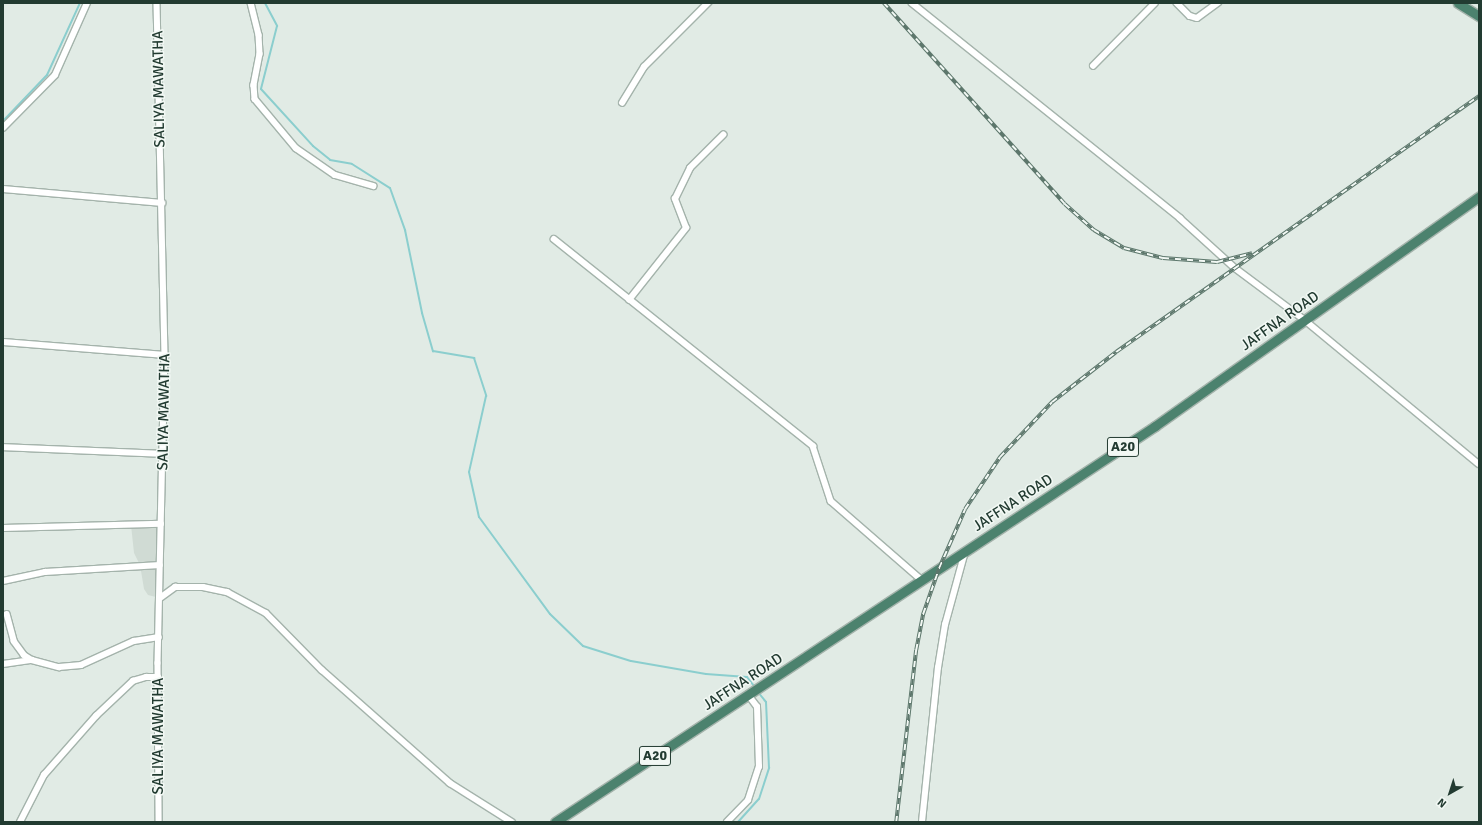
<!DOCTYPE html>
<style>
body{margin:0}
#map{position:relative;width:1482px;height:825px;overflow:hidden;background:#e1ebe5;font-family:Signika,sans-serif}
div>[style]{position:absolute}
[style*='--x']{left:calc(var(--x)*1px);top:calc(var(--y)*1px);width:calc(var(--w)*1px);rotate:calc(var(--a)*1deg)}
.built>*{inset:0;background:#d0dbd4}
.stream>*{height:2px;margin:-1px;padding:0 1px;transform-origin:1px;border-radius:1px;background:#8bcece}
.roads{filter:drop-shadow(1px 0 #a4b3ab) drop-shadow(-1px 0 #a4b3ab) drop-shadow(0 1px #a4b3ab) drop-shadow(0 -1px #a4b3ab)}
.minor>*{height:5.5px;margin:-2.75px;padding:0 2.75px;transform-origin:2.75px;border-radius:2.75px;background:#fff}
.trunk>*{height:9px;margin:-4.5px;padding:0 4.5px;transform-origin:4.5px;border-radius:4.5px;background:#4c826e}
.rail>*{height:3.5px;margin-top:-1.75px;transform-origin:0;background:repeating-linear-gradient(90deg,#f2f8f4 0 6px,#5d776c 0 12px);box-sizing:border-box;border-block:1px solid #5d776c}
span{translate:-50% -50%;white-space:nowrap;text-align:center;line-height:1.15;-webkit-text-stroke:3px #f2f8f4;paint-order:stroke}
.shield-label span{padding:1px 3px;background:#f2f8f4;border:1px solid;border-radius:3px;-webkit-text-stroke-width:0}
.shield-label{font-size:14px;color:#223b31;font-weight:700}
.street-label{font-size:15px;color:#223b31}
.frame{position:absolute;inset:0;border:4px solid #223b31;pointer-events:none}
.north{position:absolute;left:1430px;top:773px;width:40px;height:40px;-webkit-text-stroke:3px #f2f8f4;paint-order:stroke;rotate:219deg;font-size:11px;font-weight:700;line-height:16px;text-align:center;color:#223b31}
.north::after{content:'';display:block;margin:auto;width:14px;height:18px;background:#223b31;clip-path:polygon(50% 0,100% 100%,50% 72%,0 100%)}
</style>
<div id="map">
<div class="built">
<div style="clip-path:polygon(161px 524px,160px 598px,148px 595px,144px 589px,140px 565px,134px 553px,131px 525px)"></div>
</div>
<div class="stream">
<div style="--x:265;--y:3;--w:26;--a:62"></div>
<div style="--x:277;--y:26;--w:65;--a:104.3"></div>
<div style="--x:261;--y:89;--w:77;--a:47.6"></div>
<div style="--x:313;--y:146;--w:22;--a:39"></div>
<div style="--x:330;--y:160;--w:22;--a:10"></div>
<div style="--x:352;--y:164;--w:45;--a:32.3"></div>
<div style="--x:390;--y:188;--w:45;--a:70.3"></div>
<div style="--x:405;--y:230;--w:85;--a:78.4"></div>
<div style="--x:422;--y:313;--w:40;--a:74"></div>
<div style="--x:433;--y:351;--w:42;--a:9.7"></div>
<div style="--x:474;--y:358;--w:40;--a:72"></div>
<div style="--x:486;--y:396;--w:78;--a:102.6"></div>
<div style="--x:469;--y:472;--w:46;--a:77.5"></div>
<div style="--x:479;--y:517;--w:120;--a:53.8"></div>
<div style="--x:550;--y:614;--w:46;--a:44.1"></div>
<div style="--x:583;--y:646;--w:50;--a:17.4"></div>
<div style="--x:631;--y:661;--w:76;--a:9.8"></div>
<div style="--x:706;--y:674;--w:41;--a:4.2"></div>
<div style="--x:747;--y:677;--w:11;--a:52"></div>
<div style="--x:3;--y:121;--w:64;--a:-46.3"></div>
<div style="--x:47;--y:75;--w:79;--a:-65.4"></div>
<div style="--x:738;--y:822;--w:31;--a:-48"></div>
<div style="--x:759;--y:799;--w:33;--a:-72"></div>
<div style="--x:769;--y:768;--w:66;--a:-92.6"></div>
<div style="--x:766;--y:702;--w:13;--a:-129"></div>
</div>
<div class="roads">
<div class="minor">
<div style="--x:157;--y:3;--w:352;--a:88.7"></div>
<div style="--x:165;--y:355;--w:308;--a:91.3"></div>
<div style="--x:158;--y:663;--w:159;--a:89.6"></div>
<div style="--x:251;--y:3;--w:33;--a:76"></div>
<div style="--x:259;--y:35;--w:19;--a:87"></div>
<div style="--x:260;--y:54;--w:32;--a:101"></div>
<div style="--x:254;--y:85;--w:14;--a:86"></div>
<div style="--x:255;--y:99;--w:64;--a:50.1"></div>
<div style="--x:296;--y:148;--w:47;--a:34.7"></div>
<div style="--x:335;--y:175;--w:40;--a:16"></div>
<div style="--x:912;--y:3;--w:344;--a:38.7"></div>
<div style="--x:1180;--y:218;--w:74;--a:42.3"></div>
<div style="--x:1235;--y:268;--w:89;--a:36.7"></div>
<div style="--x:1306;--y:321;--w:224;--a:39.6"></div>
<div style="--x:1177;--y:3;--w:18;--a:45"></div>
<div style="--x:1190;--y:16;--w:7;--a:16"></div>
<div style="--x:1197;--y:18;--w:26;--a:-36"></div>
<div style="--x:1093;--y:66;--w:88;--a:-45.5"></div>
<div style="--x:622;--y:103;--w:42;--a:-58.6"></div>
<div style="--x:644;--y:67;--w:91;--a:-45"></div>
<div style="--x:3;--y:128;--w:74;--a:-45.5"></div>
<div style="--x:55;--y:75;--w:79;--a:-66"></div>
<div style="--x:3;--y:189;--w:160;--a:5"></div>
<div style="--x:554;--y:239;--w:332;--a:38.6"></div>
<div style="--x:813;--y:446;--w:58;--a:71.9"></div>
<div style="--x:831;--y:501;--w:121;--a:41"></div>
<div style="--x:629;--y:300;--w:92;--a:-51.6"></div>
<div style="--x:686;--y:228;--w:31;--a:-111"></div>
<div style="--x:675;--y:199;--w:34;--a:-64"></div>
<div style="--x:690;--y:168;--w:47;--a:-45"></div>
<div style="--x:3;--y:342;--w:163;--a:4.6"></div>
<div style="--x:3;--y:447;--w:160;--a:2.5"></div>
<div style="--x:3;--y:528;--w:158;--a:-1.5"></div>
<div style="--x:3;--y:581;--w:43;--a:-12.1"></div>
<div style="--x:45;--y:572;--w:115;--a:-3.5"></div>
<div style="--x:160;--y:598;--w:19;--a:-36"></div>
<div style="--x:175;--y:587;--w:28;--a:0"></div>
<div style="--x:203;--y:587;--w:25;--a:12"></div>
<div style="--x:227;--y:592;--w:44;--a:28.3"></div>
<div style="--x:266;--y:613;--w:80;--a:45.5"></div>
<div style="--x:322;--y:670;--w:171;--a:41.4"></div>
<div style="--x:450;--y:783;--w:73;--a:32.2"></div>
<div style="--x:7;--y:614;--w:28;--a:75"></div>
<div style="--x:14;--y:641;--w:17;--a:54"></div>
<div style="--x:24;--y:655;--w:9;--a:32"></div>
<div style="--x:3;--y:664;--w:29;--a:-8"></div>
<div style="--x:32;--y:660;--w:28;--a:15"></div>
<div style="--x:59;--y:667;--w:22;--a:-5"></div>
<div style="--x:81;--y:665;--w:58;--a:-24.4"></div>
<div style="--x:134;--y:641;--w:25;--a:-9"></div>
<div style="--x:20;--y:822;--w:53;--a:-62.9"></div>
<div style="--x:44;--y:775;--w:79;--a:-48.6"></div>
<div style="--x:96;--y:716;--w:51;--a:-43.4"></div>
<div style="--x:133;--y:681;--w:14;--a:-17"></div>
<div style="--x:146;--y:677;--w:12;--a:0"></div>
<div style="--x:727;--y:822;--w:30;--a:-46"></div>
<div style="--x:748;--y:800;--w:35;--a:-72"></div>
<div style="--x:759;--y:767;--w:60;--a:-91.9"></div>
<div style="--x:757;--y:707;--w:15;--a:-127"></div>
<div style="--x:922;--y:822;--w:155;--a:-84.1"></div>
<div style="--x:938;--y:668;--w:44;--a:-80.8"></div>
<div style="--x:945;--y:625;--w:76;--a:-74.7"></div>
</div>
<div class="trunk">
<div style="--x:1458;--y:3;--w:25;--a:32"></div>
<div style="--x:555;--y:822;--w:719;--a:-33.42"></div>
<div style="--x:1155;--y:426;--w:397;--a:-35.3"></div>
</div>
</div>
<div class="rail">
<div style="--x:884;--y:3;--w:270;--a:48"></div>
<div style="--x:1065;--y:204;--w:39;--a:42"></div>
<div style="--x:1094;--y:230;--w:35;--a:31"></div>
<div style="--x:1124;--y:248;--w:40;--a:14.4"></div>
<div style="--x:1163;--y:258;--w:54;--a:4.2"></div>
<div style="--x:1217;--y:262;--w:36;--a:-14"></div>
<div style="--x:896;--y:822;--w:173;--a:-83.4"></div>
<div style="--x:916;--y:650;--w:37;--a:-79"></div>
<div style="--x:923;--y:614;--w:49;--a:-70.8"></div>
<div style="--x:939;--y:568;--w:64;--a:-66.2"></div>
<div style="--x:965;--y:509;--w:63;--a:-56.1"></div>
<div style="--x:1000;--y:457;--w:76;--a:-46.6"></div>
<div style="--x:1052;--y:402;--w:81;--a:-38"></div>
<div style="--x:1116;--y:352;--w:444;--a:-35.2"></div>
</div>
<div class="shield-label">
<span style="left:1123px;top:447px">A20</span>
<span style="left:655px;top:756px">A20</span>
</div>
<div class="street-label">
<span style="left:159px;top:89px;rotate:-91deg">SALIYA MAWATHA</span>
<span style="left:1280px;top:321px;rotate:-35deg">JAFFNA ROAD</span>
<span style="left:164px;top:412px;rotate:-89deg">SALIYA MAWATHA</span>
<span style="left:1013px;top:503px;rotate:-33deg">JAFFNA ROAD</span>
<span style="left:743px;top:682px;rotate:-33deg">JAFFNA ROAD</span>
<span style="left:159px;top:736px;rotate:-90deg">SALIYA MAWATHA</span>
</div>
<div class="frame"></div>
<div class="north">N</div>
</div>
